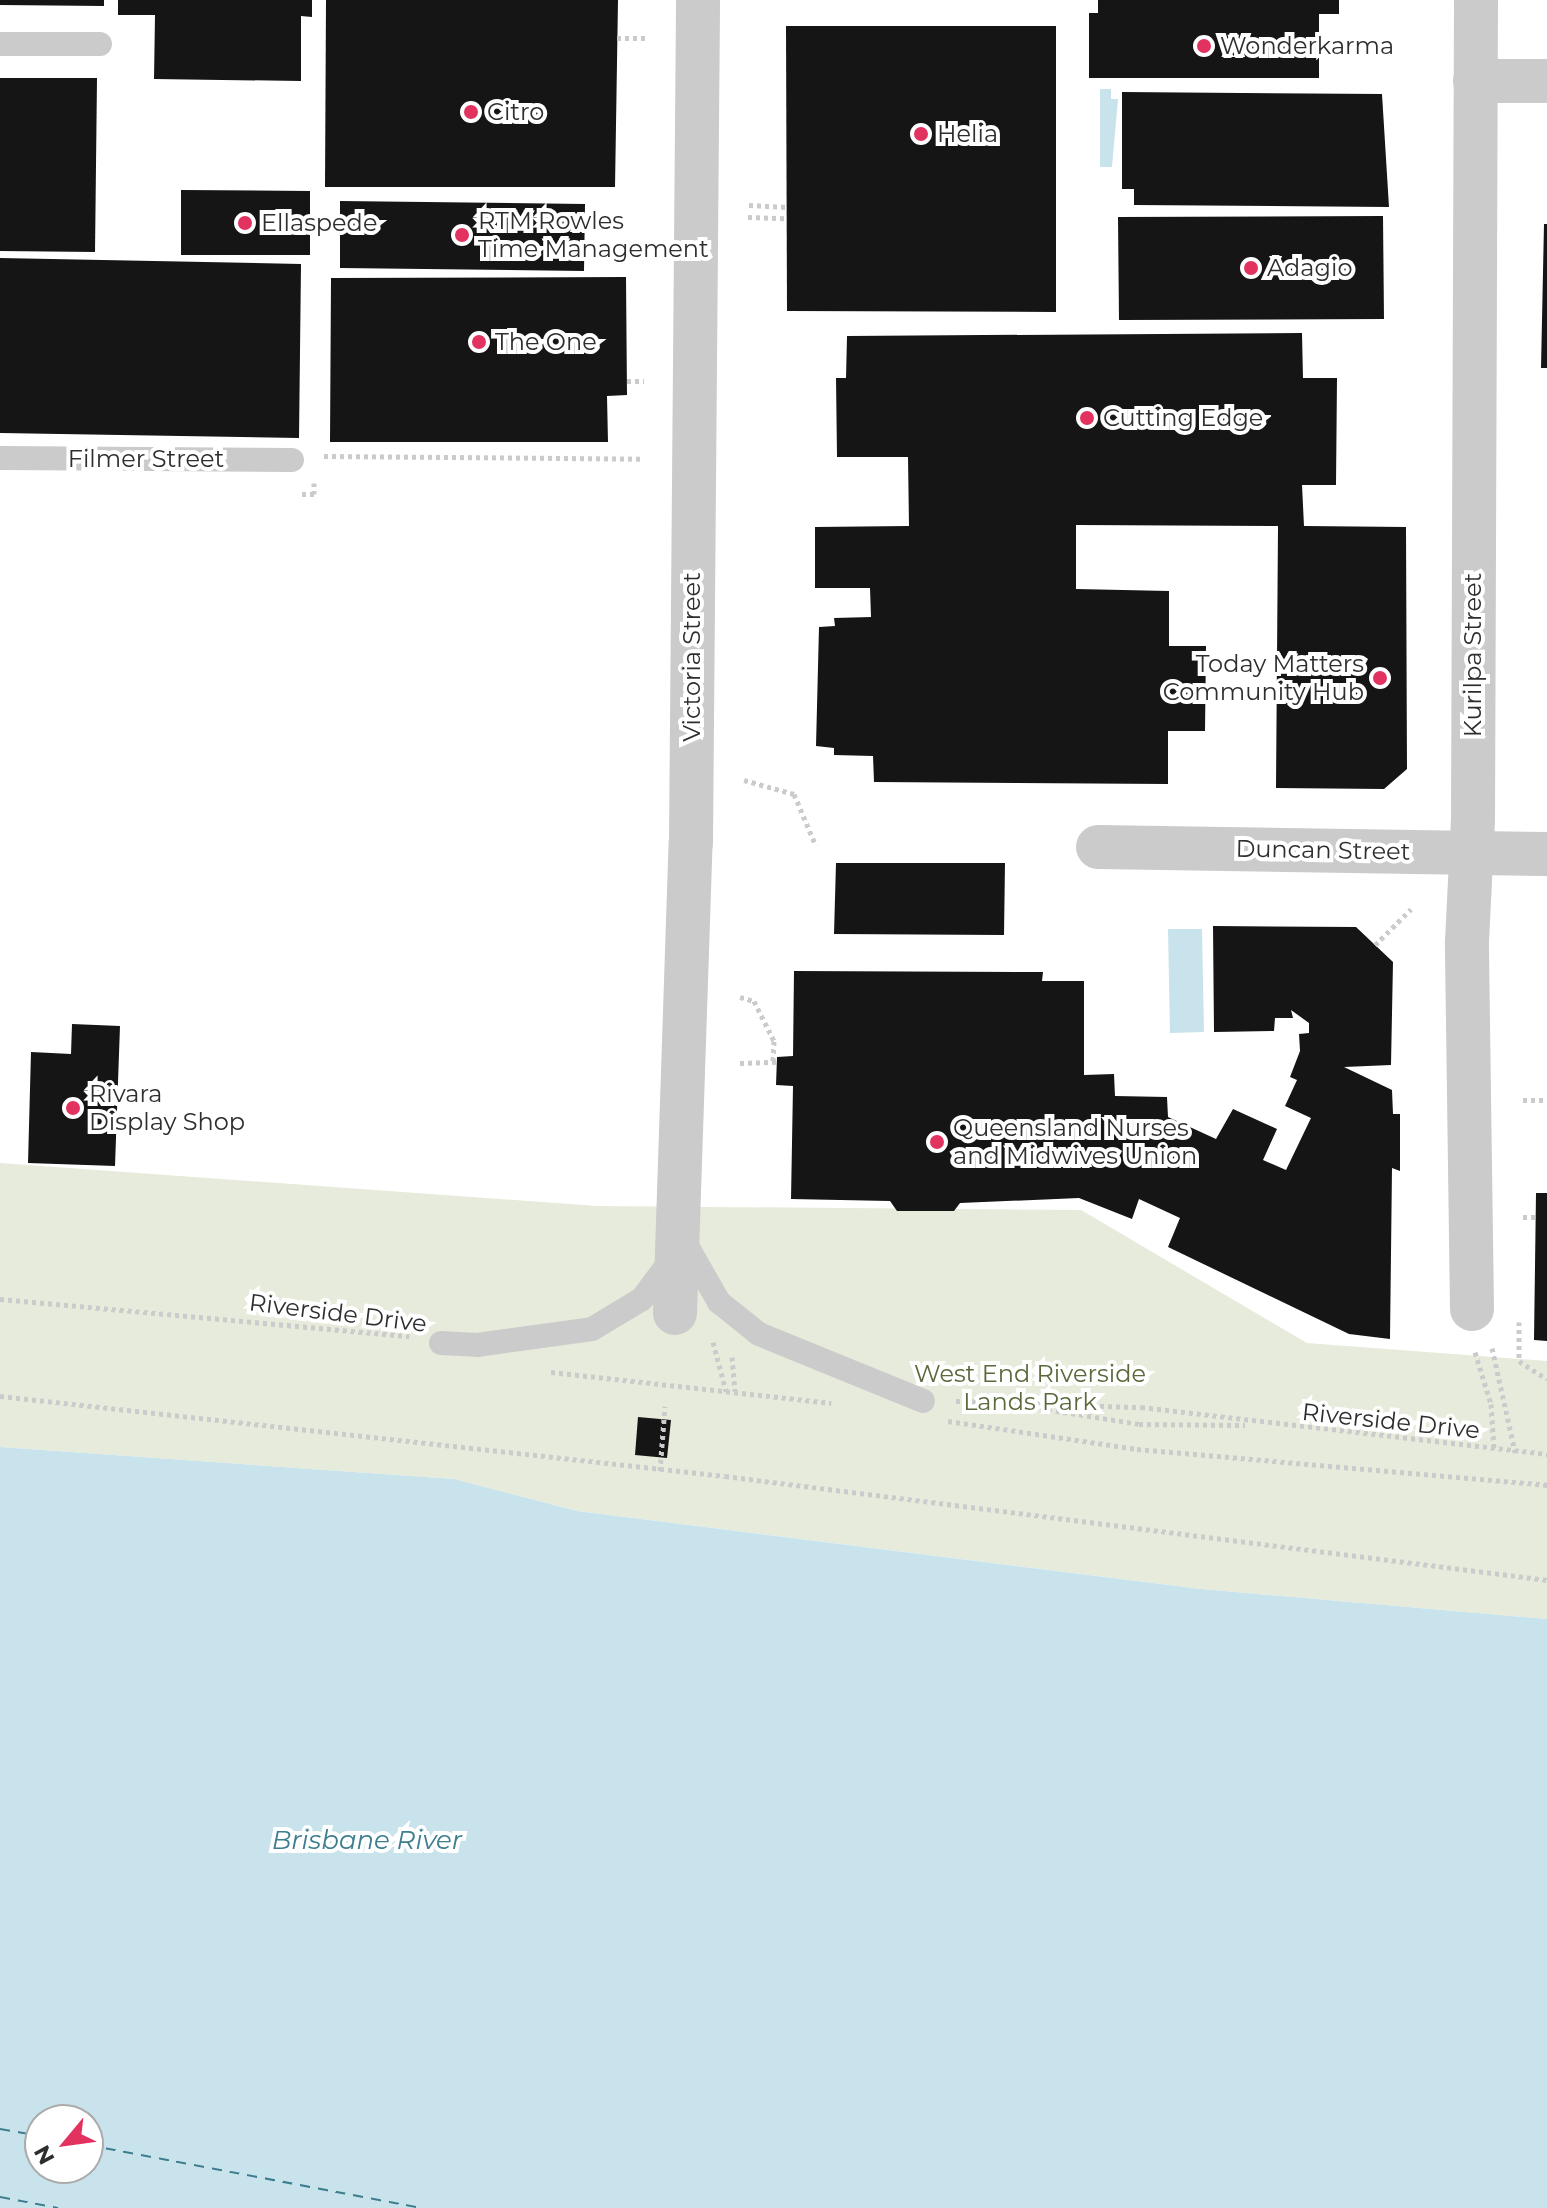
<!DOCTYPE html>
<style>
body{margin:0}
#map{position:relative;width:1547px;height:2208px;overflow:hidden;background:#fff;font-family:Montserrat,sans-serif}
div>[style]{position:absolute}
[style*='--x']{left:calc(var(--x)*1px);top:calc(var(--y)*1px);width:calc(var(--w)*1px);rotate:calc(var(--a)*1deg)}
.green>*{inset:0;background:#e7ebdc}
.water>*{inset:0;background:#c8e3eb}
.ferry>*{height:2px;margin-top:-1px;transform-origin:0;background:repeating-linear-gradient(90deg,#3d7d8e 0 10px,transparent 0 18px)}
.building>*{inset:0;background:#151515}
.path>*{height:5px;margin-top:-2.5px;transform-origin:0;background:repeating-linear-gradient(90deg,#cbcbcb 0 4px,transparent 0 8px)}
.service>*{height:24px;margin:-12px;padding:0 12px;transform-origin:12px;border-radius:12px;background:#cbcbcb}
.minor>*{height:44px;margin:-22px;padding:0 22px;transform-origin:22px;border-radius:22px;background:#cbcbcb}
.dots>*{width:22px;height:22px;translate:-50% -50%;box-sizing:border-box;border:4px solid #fff;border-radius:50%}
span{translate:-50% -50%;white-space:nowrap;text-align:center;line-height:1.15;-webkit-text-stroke:8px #fff;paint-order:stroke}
.poi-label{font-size:24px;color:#2e2e2e}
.left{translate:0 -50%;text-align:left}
.right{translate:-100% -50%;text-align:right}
.street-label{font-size:24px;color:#2e2e2e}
.park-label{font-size:24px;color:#59693c}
.water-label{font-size:26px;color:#3d7d8e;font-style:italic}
.north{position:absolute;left:24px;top:2104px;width:80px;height:80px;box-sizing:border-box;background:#fff;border:2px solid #ababab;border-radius:50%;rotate:241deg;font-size:22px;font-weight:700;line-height:32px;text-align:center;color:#2e2e2e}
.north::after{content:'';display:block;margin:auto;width:28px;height:36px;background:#e2325f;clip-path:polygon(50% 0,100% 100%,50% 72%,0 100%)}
</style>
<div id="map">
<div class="green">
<div style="clip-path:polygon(0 1163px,597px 1206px,1081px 1210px,1307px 1343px,1547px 1361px,1547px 1619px,1201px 1589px,577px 1511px,454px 1479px,0 1447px)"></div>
</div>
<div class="water">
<div style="clip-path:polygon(1100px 89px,1111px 89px,1111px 99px,1118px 99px,1112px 167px,1100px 167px)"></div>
<div style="clip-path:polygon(1168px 929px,1202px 929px,1204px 1032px,1170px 1033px)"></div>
<div style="clip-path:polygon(evenodd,0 1447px,454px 1479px,577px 1511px,1201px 1589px,1547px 1619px,1547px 2208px,0 2208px,0 1447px,40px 2120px,88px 2120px,88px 2168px,40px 2168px,40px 2120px)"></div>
</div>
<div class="ferry">
<div style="--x:0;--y:2129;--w:41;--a:9.9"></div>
<div style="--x:88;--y:2145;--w:339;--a:10.7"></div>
<div style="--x:0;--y:2197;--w:59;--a:10.7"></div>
</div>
<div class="building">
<div style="clip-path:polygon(0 0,104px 0,104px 6px,0 5px)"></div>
<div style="clip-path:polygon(118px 0,312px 0,312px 17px,301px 16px,301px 81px,154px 79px,155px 15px,118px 15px)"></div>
<div style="clip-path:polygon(326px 0,618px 0,615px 187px,325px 187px)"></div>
<div style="clip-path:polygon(1098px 0,1339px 0,1339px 14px,1319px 14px,1319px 78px,1089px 78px,1089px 13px,1098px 13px)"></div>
<div style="clip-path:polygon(786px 26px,1056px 26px,1056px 312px,787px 311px)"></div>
<div style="clip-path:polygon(0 78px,97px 78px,95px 252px,0 251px)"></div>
<div style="clip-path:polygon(1122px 92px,1382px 94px,1389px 207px,1134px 205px,1134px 189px,1122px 189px)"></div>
<div style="clip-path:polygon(181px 190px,310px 191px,310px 255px,181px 255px)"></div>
<div style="clip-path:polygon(340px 201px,585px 204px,584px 271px,340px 268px)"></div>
<div style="clip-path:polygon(1383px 216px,1384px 319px,1119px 320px,1118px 217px)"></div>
<div style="clip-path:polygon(1544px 224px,1547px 224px,1547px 368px,1541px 368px)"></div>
<div style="clip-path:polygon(0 258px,301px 264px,299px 438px,0 433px)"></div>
<div style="clip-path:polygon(626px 277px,627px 395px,607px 396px,608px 442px,330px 442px,331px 278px)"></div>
<div style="clip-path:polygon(1302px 333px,1303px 378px,1337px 378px,1336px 485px,1302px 485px,1304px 526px,1406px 527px,1407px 769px,1384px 789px,1276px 788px,1278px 526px,1076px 525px,1076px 589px,1169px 591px,1169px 646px,1206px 646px,1205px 731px,1168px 731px,1168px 784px,874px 782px,873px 756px,834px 755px,834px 748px,816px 746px,819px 627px,835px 626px,834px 618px,871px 617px,870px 588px,815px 588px,815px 527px,909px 526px,908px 457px,837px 457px,836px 378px,846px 378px,847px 336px)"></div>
<div style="clip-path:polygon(836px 863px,1005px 863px,1004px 935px,834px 934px)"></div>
<div style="clip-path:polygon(1213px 926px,1356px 927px,1393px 962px,1391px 1065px,1344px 1067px,1392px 1090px,1393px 1114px,1400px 1114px,1400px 1171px,1392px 1168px,1390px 1339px,1349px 1334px,1168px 1247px,1180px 1218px,1139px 1199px,1132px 1219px,1079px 1198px,960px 1203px,954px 1211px,897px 1211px,890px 1201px,791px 1199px,793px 1086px,776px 1085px,777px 1057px,793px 1056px,794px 971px,1043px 972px,1042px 981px,1084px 981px,1084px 1075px,1114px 1074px,1115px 1096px,1167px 1097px,1168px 1117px,1216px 1139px,1233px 1109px,1277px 1129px,1263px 1160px,1286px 1170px,1311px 1118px,1285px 1106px,1297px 1080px,1290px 1077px,1300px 1051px,1299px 1034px,1309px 1033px,1309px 1023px,1291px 1010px,1293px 1018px,1275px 1018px,1274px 1031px,1214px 1032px)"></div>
<div style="clip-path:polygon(72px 1024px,120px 1026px,115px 1166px,28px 1163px,31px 1052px,71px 1054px)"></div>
<div style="clip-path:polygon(1536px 1193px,1547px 1193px,1547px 1341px,1534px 1340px)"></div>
<div style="clip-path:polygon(638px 1417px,671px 1420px,667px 1458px,635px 1455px)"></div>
</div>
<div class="path">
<div style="--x:617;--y:38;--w:32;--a:0"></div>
<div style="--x:749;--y:205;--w:38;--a:3"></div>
<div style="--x:748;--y:217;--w:38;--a:2"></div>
<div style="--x:627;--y:381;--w:17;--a:0"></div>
<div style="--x:324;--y:456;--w:319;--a:0.5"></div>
<div style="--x:302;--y:494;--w:12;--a:0"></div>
<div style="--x:314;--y:494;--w:11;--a:-90"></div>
<div style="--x:744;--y:780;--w:52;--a:15.6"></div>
<div style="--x:794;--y:794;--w:56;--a:67.1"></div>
<div style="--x:1375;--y:945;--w:51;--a:-45"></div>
<div style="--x:740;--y:997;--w:15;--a:16"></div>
<div style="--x:754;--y:1001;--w:45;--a:63.4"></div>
<div style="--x:774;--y:1041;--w:21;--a:93"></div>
<div style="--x:740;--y:1063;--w:37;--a:-2"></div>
<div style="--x:1523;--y:1100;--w:24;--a:0"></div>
<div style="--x:1523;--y:1217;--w:14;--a:0"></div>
<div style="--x:0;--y:1299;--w:411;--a:5.2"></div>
<div style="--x:1519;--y:1322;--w:39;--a:90"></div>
<div style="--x:1519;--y:1361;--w:33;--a:33"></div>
<div style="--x:713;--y:1342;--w:51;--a:75.1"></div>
<div style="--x:1492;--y:1348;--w:107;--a:77.5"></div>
<div style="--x:1475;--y:1352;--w:54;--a:72.9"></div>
<div style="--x:1491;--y:1404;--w:45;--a:86.2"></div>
<div style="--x:732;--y:1357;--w:34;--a:85"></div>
<div style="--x:551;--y:1372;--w:282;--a:6.3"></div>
<div style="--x:0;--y:1396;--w:729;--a:6.3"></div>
<div style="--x:725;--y:1476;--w:829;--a:7.21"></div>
<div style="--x:956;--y:1401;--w:185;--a:1.9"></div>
<div style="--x:1141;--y:1407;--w:409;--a:6.6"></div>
<div style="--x:1032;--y:1407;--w:108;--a:9"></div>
<div style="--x:1139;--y:1424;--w:106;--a:0.5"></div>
<div style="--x:948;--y:1421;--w:191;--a:8.4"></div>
<div style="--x:1137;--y:1449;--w:412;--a:5"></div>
<div style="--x:660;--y:1471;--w:65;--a:-85.6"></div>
</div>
<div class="service">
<div style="--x:0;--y:44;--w:100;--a:0"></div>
<div style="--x:0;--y:458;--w:292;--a:0.4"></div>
<div style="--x:683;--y:1239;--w:73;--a:60.3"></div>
<div style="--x:719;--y:1302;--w:51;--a:38.7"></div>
<div style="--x:759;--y:1334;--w:177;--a:22.2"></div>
<div style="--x:441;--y:1343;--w:36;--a:3"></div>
<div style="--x:477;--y:1345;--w:116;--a:-7.9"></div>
<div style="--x:592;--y:1329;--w:58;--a:-31"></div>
<div style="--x:642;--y:1299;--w:49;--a:-53.4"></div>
</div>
<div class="minor">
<div style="--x:1475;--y:81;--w:72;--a:0"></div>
<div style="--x:1098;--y:847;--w:449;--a:0.9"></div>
<div style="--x:1472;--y:1309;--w:367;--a:-90.8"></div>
<div style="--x:1467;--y:942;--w:122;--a:-87.2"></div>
<div style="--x:1473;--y:820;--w:820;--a:-89.79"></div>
<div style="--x:675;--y:1313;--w:471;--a:-88.1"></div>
<div style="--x:691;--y:842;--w:842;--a:-89.52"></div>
</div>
<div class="dots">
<div style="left:1204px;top:46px;background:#e2325f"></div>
<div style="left:471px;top:112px;background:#e2325f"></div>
<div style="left:921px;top:134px;background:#e2325f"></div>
<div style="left:245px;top:223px;background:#e2325f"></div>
<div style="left:462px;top:235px;background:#e2325f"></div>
<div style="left:1251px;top:268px;background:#e2325f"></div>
<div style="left:479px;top:342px;background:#e2325f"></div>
<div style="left:1087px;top:418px;background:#e2325f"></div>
<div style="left:1380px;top:678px;background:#e2325f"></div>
<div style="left:73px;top:1108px;background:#e2325f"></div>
<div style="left:937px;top:1142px;background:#e2325f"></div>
</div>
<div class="poi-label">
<span class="left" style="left:1220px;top:46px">Wonderkarma</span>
<span class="left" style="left:487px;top:112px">Citro</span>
<span class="left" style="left:937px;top:134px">Helia</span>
<span class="left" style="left:478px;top:235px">RTM Rowles<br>Time Management</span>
<span class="left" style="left:261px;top:223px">Ellaspede</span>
<span class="left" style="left:1267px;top:268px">Adagio</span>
<span class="left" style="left:495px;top:342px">The One</span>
<span class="left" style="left:1103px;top:418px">Cutting Edge</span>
<span class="right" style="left:1364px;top:678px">Today Matters<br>Community Hub</span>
<span class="left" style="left:89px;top:1108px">Rivara<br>Display Shop</span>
<span class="left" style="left:953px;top:1142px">Queensland Nurses<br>and Midwives Union</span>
</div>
<div class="street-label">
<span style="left:146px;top:459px">Filmer Street</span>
<span style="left:1473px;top:655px;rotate:-90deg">Kurilpa Street</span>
<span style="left:692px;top:657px;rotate:-90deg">Victoria Street</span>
<span style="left:1323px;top:850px;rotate:1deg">Duncan Street</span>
<span style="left:338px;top:1313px;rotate:7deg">Riverside Drive</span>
<span style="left:1391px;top:1421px;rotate:6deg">Riverside Drive</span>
</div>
<div class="park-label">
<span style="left:1030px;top:1388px">West End Riverside<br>Lands Park</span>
</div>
<div class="water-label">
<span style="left:367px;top:1841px">Brisbane River</span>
</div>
<div class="north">N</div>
</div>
